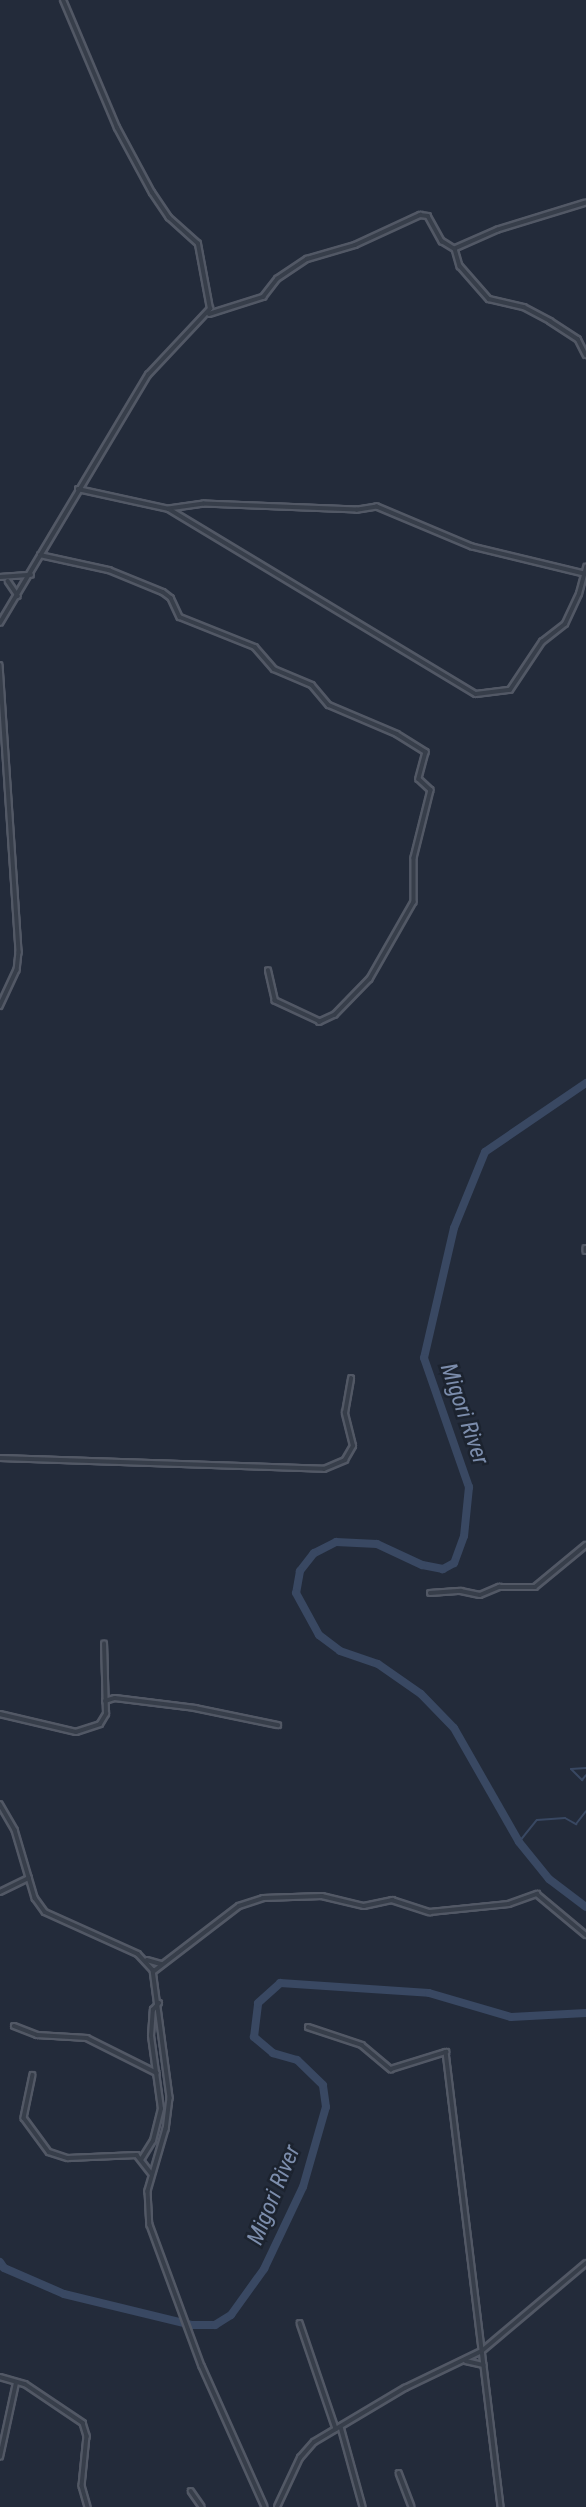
<!DOCTYPE html>
<style>
body{margin:0}
#map{position:relative;width:586px;height:2507px;overflow:hidden;background:#232b3a;font-family:"Roboto Condensed",sans-serif}
div>[style]{position:absolute}
[style*='--x']{left:calc(var(--x)*1px);top:calc(var(--y)*1px);width:calc(var(--w)*1px);rotate:calc(var(--a)*1deg)}
.stream>*{height:2px;margin:-1px;padding:0 1px;transform-origin:1px;border-radius:1px;background:#394862}
.river>*{height:8px;margin:-4px;padding:0 4px;transform-origin:4px;border-radius:4px;background:#394862}
.roads{filter:drop-shadow(2px 0 #525865) drop-shadow(-2px 0 #525865) drop-shadow(0 2px #525865) drop-shadow(0 -2px #525865)}
.minor>*{height:3.5px;margin:-1.75px;padding:0 1.75px;transform-origin:1.75px;border-radius:1.75px;background:#373e4a}
span{translate:-50% -50%;white-space:nowrap;text-align:center;line-height:1.15;-webkit-text-stroke:5px #1c232f;paint-order:stroke}
.water-label{font-size:23px;color:#7c8dac;font-style:italic}
</style>
<div id="map">
<div class="stream">
<div style="--x:586;--y:1768;--w:15;--a:176"></div>
<div style="--x:571;--y:1769;--w:16;--a:45"></div>
<div style="--x:582;--y:1780;--w:6;--a:-51"></div>
<div style="--x:519;--y:1842;--w:28;--a:-51"></div>
<div style="--x:537;--y:1820;--w:28;--a:-4"></div>
<div style="--x:565;--y:1818;--w:13;--a:29"></div>
<div style="--x:576;--y:1824;--w:16;--a:-52"></div>
</div>
<div class="river">
<div style="--x:586;--y:1083;--w:122;--a:145.7"></div>
<div style="--x:485;--y:1152;--w:82;--a:112.2"></div>
<div style="--x:454;--y:1228;--w:133;--a:103"></div>
<div style="--x:424;--y:1358;--w:137;--a:70.8"></div>
<div style="--x:469;--y:1487;--w:49;--a:95.8"></div>
<div style="--x:464;--y:1536;--w:29;--a:110"></div>
<div style="--x:454;--y:1563;--w:13;--a:151"></div>
<div style="--x:443;--y:1569;--w:21;--a:-169"></div>
<div style="--x:422;--y:1565;--w:50;--a:-155"></div>
<div style="--x:377;--y:1544;--w:41;--a:-177.2"></div>
<div style="--x:336;--y:1542;--w:25;--a:153"></div>
<div style="--x:314;--y:1553;--w:23;--a:128"></div>
<div style="--x:300;--y:1571;--w:22;--a:100"></div>
<div style="--x:296;--y:1593;--w:48;--a:61.3"></div>
<div style="--x:319;--y:1635;--w:26;--a:37"></div>
<div style="--x:340;--y:1651;--w:40;--a:18.9"></div>
<div style="--x:378;--y:1664;--w:52;--a:34.9"></div>
<div style="--x:421;--y:1694;--w:47;--a:45.9"></div>
<div style="--x:454;--y:1728;--w:131;--a:60.3"></div>
<div style="--x:519;--y:1842;--w:48;--a:51"></div>
<div style="--x:549;--y:1879;--w:46;--a:37.1"></div>
<div style="--x:0;--y:2262;--w:7;--a:56"></div>
<div style="--x:4;--y:2268;--w:65;--a:23.4"></div>
<div style="--x:64;--y:2294;--w:132;--a:13.6"></div>
<div style="--x:192;--y:2325;--w:23;--a:0"></div>
<div style="--x:215;--y:2325;--w:19;--a:-32"></div>
<div style="--x:231;--y:2315;--w:57;--a:-54.3"></div>
<div style="--x:264;--y:2269;--w:91;--a:-64.6"></div>
<div style="--x:303;--y:2187;--w:83;--a:-74"></div>
<div style="--x:326;--y:2107;--w:22;--a:-98"></div>
<div style="--x:323;--y:2085;--w:36;--a:-136"></div>
<div style="--x:297;--y:2060;--w:25;--a:-164"></div>
<div style="--x:273;--y:2053;--w:25;--a:-140"></div>
<div style="--x:254;--y:2037;--w:34;--a:-83"></div>
<div style="--x:258;--y:2003;--w:30;--a:-42"></div>
<div style="--x:280;--y:1983;--w:149;--a:3.8"></div>
<div style="--x:429;--y:1993;--w:85;--a:16.3"></div>
<div style="--x:511;--y:2017;--w:75;--a:-3.1"></div>
</div>
<div class="roads">
<div class="minor">
<div style="--x:586;--y:203;--w:92;--a:162.9"></div>
<div style="--x:498;--y:230;--w:47;--a:156.2"></div>
<div style="--x:455;--y:249;--w:18;--a:74"></div>
<div style="--x:460;--y:266;--w:44;--a:48.7"></div>
<div style="--x:489;--y:299;--w:36;--a:13"></div>
<div style="--x:524;--y:307;--w:30;--a:28"></div>
<div style="--x:550;--y:321;--w:33;--a:33"></div>
<div style="--x:578;--y:339;--w:18;--a:63"></div>
<div style="--x:209;--y:314;--w:57;--a:-17.5"></div>
<div style="--x:263;--y:297;--w:23;--a:-52"></div>
<div style="--x:277;--y:279;--w:36;--a:-34"></div>
<div style="--x:307;--y:259;--w:50;--a:-16.3"></div>
<div style="--x:355;--y:245;--w:72;--a:-24.8"></div>
<div style="--x:420;--y:215;--w:8;--a:7"></div>
<div style="--x:428;--y:216;--w:29;--a:61"></div>
<div style="--x:442;--y:241;--w:15;--a:32"></div>
<div style="--x:78;--y:489;--w:93;--a:12.4"></div>
<div style="--x:40;--y:555;--w:71;--a:12.3"></div>
<div style="--x:109;--y:570;--w:58;--a:22.2"></div>
<div style="--x:163;--y:592;--w:10;--a:37"></div>
<div style="--x:171;--y:598;--w:21;--a:65"></div>
<div style="--x:180;--y:617;--w:81;--a:21.8"></div>
<div style="--x:255;--y:647;--w:29;--a:49"></div>
<div style="--x:274;--y:669;--w:41;--a:22.8"></div>
<div style="--x:312;--y:685;--w:26;--a:50"></div>
<div style="--x:329;--y:705;--w:74;--a:23.1"></div>
<div style="--x:397;--y:734;--w:34;--a:32"></div>
<div style="--x:426;--y:752;--w:28;--a:105"></div>
<div style="--x:419;--y:779;--w:16;--a:43"></div>
<div style="--x:431;--y:790;--w:70;--a:104"></div>
<div style="--x:414;--y:858;--w:44;--a:90"></div>
<div style="--x:414;--y:902;--w:89;--a:119.7"></div>
<div style="--x:370;--y:979;--w:50;--a:134.2"></div>
<div style="--x:335;--y:1015;--w:17;--a:155"></div>
<div style="--x:320;--y:1022;--w:50;--a:-155"></div>
<div style="--x:275;--y:1001;--w:31;--a:-103"></div>
<div style="--x:584;--y:574;--w:115;--a:-166.4"></div>
<div style="--x:472;--y:547;--w:103;--a:-157.2"></div>
<div style="--x:377;--y:507;--w:20;--a:171"></div>
<div style="--x:357;--y:510;--w:153;--a:-177.8"></div>
<div style="--x:204;--y:504;--w:35;--a:172"></div>
<div style="--x:169;--y:509;--w:358;--a:31.1"></div>
<div style="--x:476;--y:694;--w:34;--a:-7"></div>
<div style="--x:510;--y:690;--w:58;--a:-56.3"></div>
<div style="--x:542;--y:642;--w:29;--a:-38"></div>
<div style="--x:565;--y:624;--w:33;--a:-65"></div>
<div style="--x:579;--y:594;--w:28;--a:-75"></div>
<div style="--x:0;--y:577;--w:31;--a:-4"></div>
<div style="--x:8;--y:581;--w:18;--a:56"></div>
<div style="--x:0;--y:623;--w:289;--a:-59.2"></div>
<div style="--x:148;--y:375;--w:91;--a:-46.8"></div>
<div style="--x:210;--y:309;--w:66;--a:-100.5"></div>
<div style="--x:198;--y:244;--w:39;--a:-138"></div>
<div style="--x:169;--y:218;--w:30;--a:-124"></div>
<div style="--x:152;--y:193;--w:74;--a:-118.3"></div>
<div style="--x:117;--y:128;--w:139;--a:-112.9"></div>
<div style="--x:0;--y:665;--w:288;--a:86.2"></div>
<div style="--x:19;--y:952;--w:18;--a:96"></div>
<div style="--x:17;--y:970;--w:40;--a:115"></div>
<div style="--x:586;--y:1248;--w:3;--a:90"></div>
<div style="--x:0;--y:1458;--w:324;--a:1.9"></div>
<div style="--x:324;--y:1469;--w:23;--a:-23"></div>
<div style="--x:345;--y:1460;--w:16;--a:-60"></div>
<div style="--x:353;--y:1446;--w:34;--a:-104"></div>
<div style="--x:345;--y:1413;--w:35;--a:-80"></div>
<div style="--x:430;--y:1593;--w:31;--a:-4"></div>
<div style="--x:461;--y:1591;--w:19;--a:12"></div>
<div style="--x:480;--y:1595;--w:21;--a:-23"></div>
<div style="--x:499;--y:1587;--w:36;--a:0"></div>
<div style="--x:535;--y:1587;--w:66;--a:-39.5"></div>
<div style="--x:105;--y:1701;--w:10;--a:-17"></div>
<div style="--x:115;--y:1698;--w:81;--a:7.1"></div>
<div style="--x:195;--y:1708;--w:85;--a:11.6"></div>
<div style="--x:0;--y:1714;--w:78;--a:13.3"></div>
<div style="--x:76;--y:1732;--w:25;--a:-18"></div>
<div style="--x:100;--y:1724;--w:12;--a:-59"></div>
<div style="--x:106;--y:1714;--w:70;--a:-91.6"></div>
<div style="--x:0;--y:1804;--w:30;--a:60"></div>
<div style="--x:15;--y:1830;--w:71;--a:73.6"></div>
<div style="--x:35;--y:1898;--w:17;--a:54"></div>
<div style="--x:45;--y:1912;--w:102;--a:24.3"></div>
<div style="--x:138;--y:1954;--w:22;--a:47"></div>
<div style="--x:153;--y:1970;--w:129;--a:82.4"></div>
<div style="--x:170;--y:2098;--w:31;--a:97"></div>
<div style="--x:166;--y:2129;--w:65;--a:106.2"></div>
<div style="--x:148;--y:2191;--w:34;--a:87"></div>
<div style="--x:150;--y:2225;--w:150;--a:69.8"></div>
<div style="--x:202;--y:2366;--w:154;--a:65.9"></div>
<div style="--x:0;--y:1892;--w:32;--a:-26"></div>
<div style="--x:147;--y:1960;--w:15;--a:16"></div>
<div style="--x:153;--y:1972;--w:108;--a:-37.5"></div>
<div style="--x:239;--y:1906;--w:25;--a:-18"></div>
<div style="--x:263;--y:1898;--w:59;--a:-1.9"></div>
<div style="--x:322;--y:1896;--w:43;--a:13.4"></div>
<div style="--x:364;--y:1906;--w:29;--a:-12"></div>
<div style="--x:392;--y:1900;--w:40;--a:18"></div>
<div style="--x:430;--y:1912;--w:79;--a:-5.8"></div>
<div style="--x:509;--y:1904;--w:30;--a:-20"></div>
<div style="--x:537;--y:1894;--w:64;--a:39.9"></div>
<div style="--x:14;--y:2026;--w:25;--a:21"></div>
<div style="--x:37;--y:2035;--w:50;--a:3.4"></div>
<div style="--x:87;--y:2038;--w:78;--a:26.6"></div>
<div style="--x:308;--y:2027;--w:57;--a:18.4"></div>
<div style="--x:362;--y:2045;--w:38;--a:40"></div>
<div style="--x:391;--y:2069;--w:58;--a:-17.2"></div>
<div style="--x:446;--y:2052;--w:458;--a:83.1"></div>
<div style="--x:33;--y:2075;--w:44;--a:101.8"></div>
<div style="--x:24;--y:2118;--w:42;--a:53.7"></div>
<div style="--x:49;--y:2152;--w:20;--a:18"></div>
<div style="--x:68;--y:2158;--w:69;--a:-2.5"></div>
<div style="--x:137;--y:2155;--w:23;--a:52"></div>
<div style="--x:141;--y:2160;--w:22;--a:-58"></div>
<div style="--x:153;--y:2141;--w:33;--a:-76"></div>
<div style="--x:161;--y:2109;--w:74;--a:-97.8"></div>
<div style="--x:151;--y:2036;--w:26;--a:-86"></div>
<div style="--x:153;--y:2010;--w:9;--a:-49"></div>
<div style="--x:300;--y:2323;--w:112;--a:71.2"></div>
<div style="--x:466;--y:2361;--w:18;--a:13"></div>
<div style="--x:0;--y:2377;--w:26;--a:16"></div>
<div style="--x:25;--y:2384;--w:70;--a:33.9"></div>
<div style="--x:83;--y:2423;--w:14;--a:73"></div>
<div style="--x:87;--y:2436;--w:50;--a:95.7"></div>
<div style="--x:82;--y:2486;--w:22;--a:74"></div>
<div style="--x:341;--y:2427;--w:83;--a:74.6"></div>
<div style="--x:0;--y:2457;--w:76;--a:-77.8"></div>
<div style="--x:399;--y:2473;--w:36;--a:69"></div>
<div style="--x:191;--y:2491;--w:19;--a:55"></div>
<div style="--x:277;--y:2507;--w:54;--a:-64.9"></div>
<div style="--x:300;--y:2458;--w:21;--a:-49"></div>
<div style="--x:314;--y:2442;--w:106;--a:-30.7"></div>
<div style="--x:405;--y:2388;--w:85;--a:-25.7"></div>
<div style="--x:482;--y:2351;--w:136;--a:-40.2"></div>
</div>
</div>
<div class="water-label">
<span style="left:464px;top:1414px;rotate:71deg">Migori River</span>
<span style="left:274px;top:2195px;rotate:-68deg">Migori River</span>
</div>
</div>
